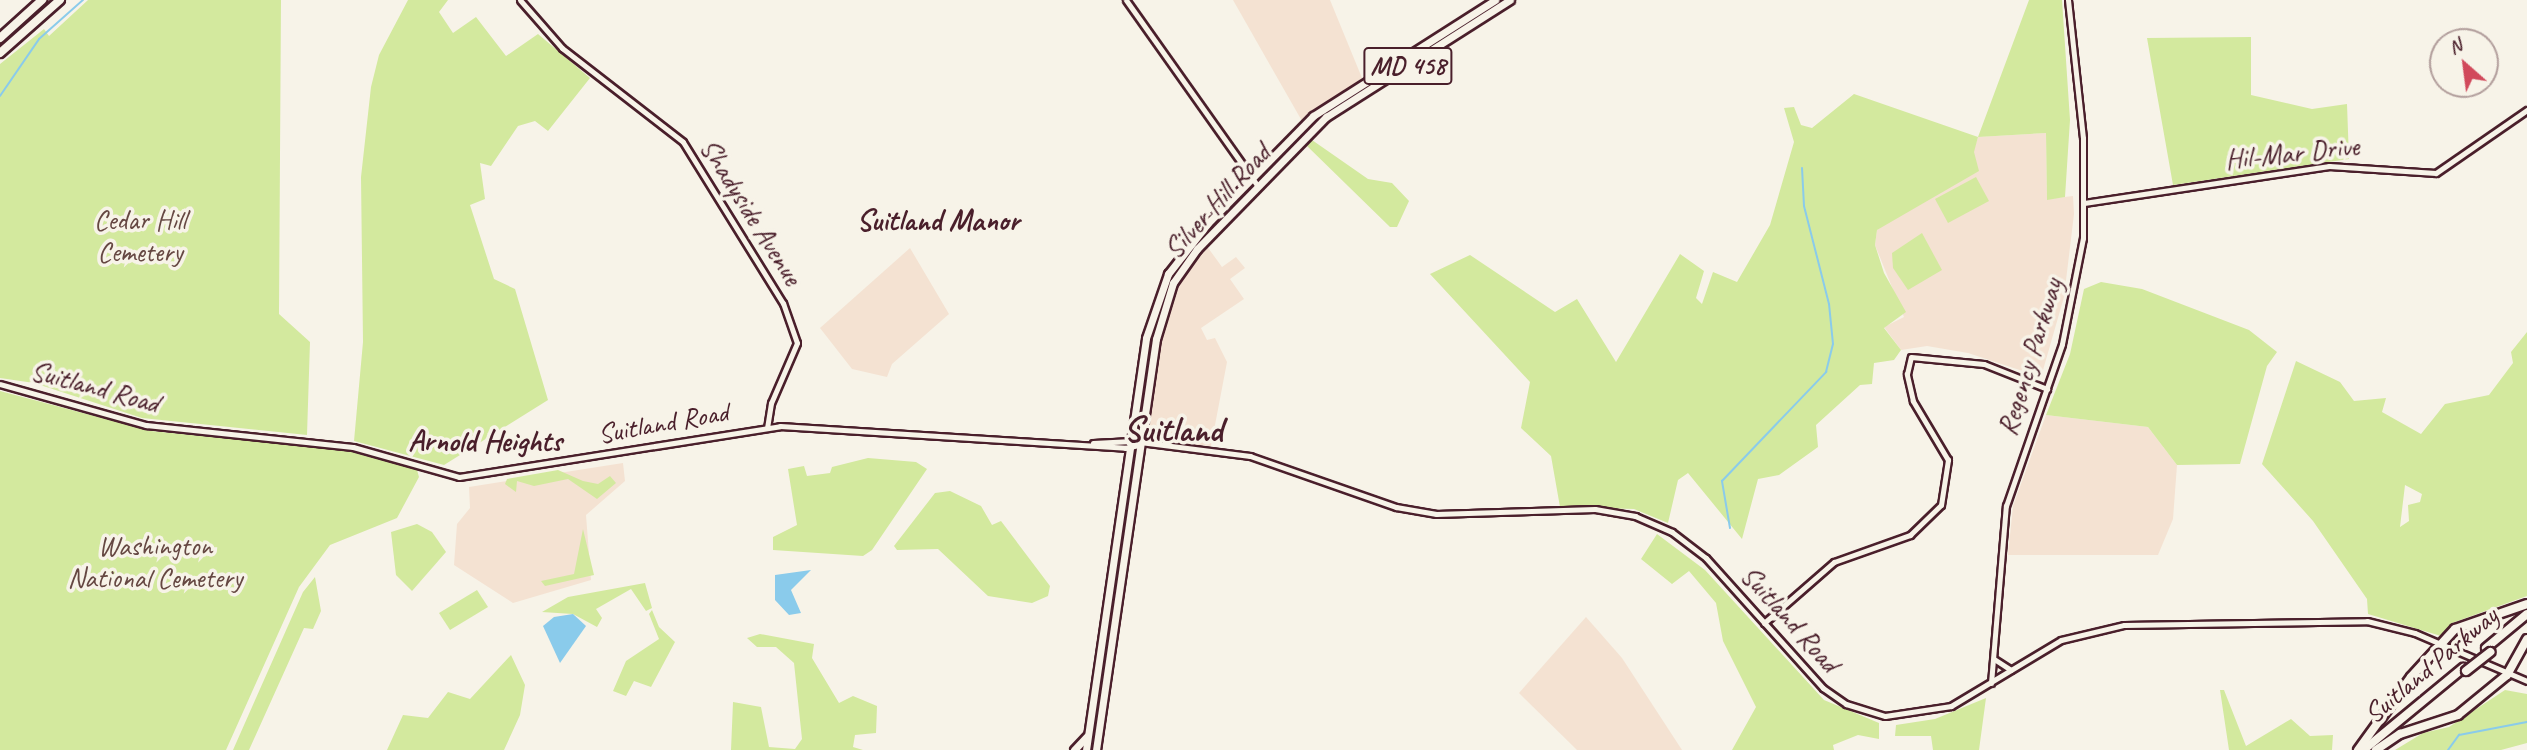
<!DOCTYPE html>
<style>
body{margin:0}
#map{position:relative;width:2527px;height:750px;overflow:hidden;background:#f7f3e8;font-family:Caveat,sans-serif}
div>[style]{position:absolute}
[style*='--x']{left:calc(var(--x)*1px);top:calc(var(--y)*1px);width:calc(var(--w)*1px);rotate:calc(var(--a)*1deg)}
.built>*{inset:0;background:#f4e2d2}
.green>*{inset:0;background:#d3e99e}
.water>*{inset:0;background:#8acbeb}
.stream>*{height:2px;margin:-1px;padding:0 1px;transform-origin:1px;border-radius:1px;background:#8acbeb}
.roads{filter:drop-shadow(2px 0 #4a1f2b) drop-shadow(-2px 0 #4a1f2b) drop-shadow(0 2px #4a1f2b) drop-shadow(0 -2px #4a1f2b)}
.secondary>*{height:5px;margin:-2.5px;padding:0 2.5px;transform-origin:2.5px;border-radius:2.5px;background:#f7f3e8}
.primary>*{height:7px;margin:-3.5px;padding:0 3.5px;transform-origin:3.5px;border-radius:3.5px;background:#f7f3e8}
.highway>*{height:8px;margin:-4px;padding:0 4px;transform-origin:4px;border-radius:4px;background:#f7f3e8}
.bridges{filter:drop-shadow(2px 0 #4a1f2b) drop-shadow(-2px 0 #4a1f2b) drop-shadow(0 2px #4a1f2b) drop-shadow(0 -2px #4a1f2b)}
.highway-bridge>*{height:8px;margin:-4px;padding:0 4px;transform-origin:4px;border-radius:4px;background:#f7f3e8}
span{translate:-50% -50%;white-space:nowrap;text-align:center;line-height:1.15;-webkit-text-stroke:7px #f7f3e8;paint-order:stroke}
.shield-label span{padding:2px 5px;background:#f7f3e8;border:2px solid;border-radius:5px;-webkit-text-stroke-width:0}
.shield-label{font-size:26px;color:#4a1f2b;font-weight:700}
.street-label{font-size:28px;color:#4a1f2b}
.park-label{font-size:28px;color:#654742}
.neighbourhood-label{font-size:30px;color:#4a1f2b;font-weight:700}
.district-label{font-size:35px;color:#4a1f2b;font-weight:700}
.north{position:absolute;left:2429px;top:28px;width:70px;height:70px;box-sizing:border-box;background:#f7f3e8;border:2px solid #b29e9c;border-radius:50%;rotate:332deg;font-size:19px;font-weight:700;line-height:28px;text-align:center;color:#4a1f2b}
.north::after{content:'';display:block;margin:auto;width:24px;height:32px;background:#d1495b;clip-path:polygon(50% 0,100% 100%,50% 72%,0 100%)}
</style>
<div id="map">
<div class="built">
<div style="clip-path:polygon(1233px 0,1330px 0,1362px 78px,1302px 121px)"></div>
<div style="clip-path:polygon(2046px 133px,2047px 199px,2073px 196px,2074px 214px,2064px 297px,2041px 377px,1968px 353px,1927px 346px,1901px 350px,1884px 327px,1904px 317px,1875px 245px,1877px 230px,1973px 152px,1978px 137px)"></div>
<div style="clip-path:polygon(1206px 245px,1222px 267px,1236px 257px,1245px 268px,1230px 279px,1244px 299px,1201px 328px,1207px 340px,1215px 338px,1227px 362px,1211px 446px,1154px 441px,1146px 434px,1160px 337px,1173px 292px)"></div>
<div style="clip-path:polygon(910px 248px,949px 314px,892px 364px,887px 377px,852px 369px,820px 328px)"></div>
<div style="clip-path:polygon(2046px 415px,2148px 427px,2177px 465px,2173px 519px,2158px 555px,2008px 555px,2013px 506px)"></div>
<div style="clip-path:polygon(623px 463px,625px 481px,586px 515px,591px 580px,513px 603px,454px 565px,457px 524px,470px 508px,469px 487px)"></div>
<div style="clip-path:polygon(1586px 617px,1622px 658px,1682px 750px,1577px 750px,1519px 693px)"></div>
</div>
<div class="green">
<div style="clip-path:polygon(88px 0,281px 0,279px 314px,310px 342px,307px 435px,142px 418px,34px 383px,0 378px,0 64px,44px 29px,49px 36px)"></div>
<div style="clip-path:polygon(408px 0,448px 0,439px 12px,453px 33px,476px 17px,506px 56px,538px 34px,590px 78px,548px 131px,535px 121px,518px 126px,491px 166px,480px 163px,485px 199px,470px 205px,494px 279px,515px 289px,548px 400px,444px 465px,354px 441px,363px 342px,361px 177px,371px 87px,379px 55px)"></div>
<div style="clip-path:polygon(2029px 0,2062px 0,2070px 120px,2065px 197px,2047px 200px,2046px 133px,1978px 137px,1974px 152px,1979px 171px,1877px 230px,1875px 245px,1884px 273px,1906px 312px,1884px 328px,1901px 350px,1894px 360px,1874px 363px,1872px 384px,1860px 385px,1816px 425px,1818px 447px,1779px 475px,1758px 479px,1742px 539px,1688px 473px,1678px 480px,1668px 523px,1634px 509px,1560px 507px,1551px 456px,1521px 428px,1530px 382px,1430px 274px,1470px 255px,1555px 312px,1577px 299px,1616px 362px,1680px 254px,1704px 271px,1696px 298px,1702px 304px,1713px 272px,1737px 282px,1770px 225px,1794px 142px,1784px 108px,1794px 107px,1801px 125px,1812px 128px,1854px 94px,1978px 137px)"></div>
<div style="clip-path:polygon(2251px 37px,2251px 95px,2312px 109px,2347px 104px,2349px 159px,2173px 185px,2147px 38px)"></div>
<div style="clip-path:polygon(1312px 140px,1368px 179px,1392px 183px,1409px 201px,1397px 227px,1390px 227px,1306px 145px)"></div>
<div style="clip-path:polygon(1976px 177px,1989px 201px,1948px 223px,1935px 199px)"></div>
<div style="clip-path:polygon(1922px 233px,1942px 270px,1908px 290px,1893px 268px,1892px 253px)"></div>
<div style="clip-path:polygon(2101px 282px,2142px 289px,2249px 330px,2277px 352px,2267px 366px,2240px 464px,2177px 465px,2148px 427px,2046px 415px,2070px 354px,2084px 289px)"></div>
<div style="clip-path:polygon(evenodd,2527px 332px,2527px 596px,2452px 623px,2441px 636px,2368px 614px,2367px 599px,2313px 521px,2262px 464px,2296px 361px,2340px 382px,2354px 401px,2386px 398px,2382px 412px,2421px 434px,2445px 404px,2489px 395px,2513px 363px,2511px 352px,2527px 332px,2405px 485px,2422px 494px,2420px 502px,2408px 505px,2409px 521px,2400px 527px,2405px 485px)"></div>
<div style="clip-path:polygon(0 391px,151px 431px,345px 450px,417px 470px,419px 477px,397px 518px,330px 545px,299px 587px,226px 750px,0 750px)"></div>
<div style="clip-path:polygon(868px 458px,916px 462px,927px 469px,872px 550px,863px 556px,773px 550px,773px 537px,797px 525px,788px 469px,804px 466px,807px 476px,830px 473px,832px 467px)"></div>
<div style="clip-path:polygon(558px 470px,583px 481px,598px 484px,610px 476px,616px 483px,597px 499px,568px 479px,534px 486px,517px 481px,516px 492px,505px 484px,507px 479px)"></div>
<div style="clip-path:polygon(950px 491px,981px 506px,992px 525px,1001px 521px,1050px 586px,1048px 596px,1032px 603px,988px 596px,938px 549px,897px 550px,894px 546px,935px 493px)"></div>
<div style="clip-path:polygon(417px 524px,432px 532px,446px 552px,412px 591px,396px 575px,391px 532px)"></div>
<div style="clip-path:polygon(583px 529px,594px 575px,545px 586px,541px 581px,574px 574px)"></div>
<div style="clip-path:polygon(1657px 534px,1705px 570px,1824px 700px,1879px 723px,1879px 739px,1858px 735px,1833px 745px,1834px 750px,1732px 750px,1756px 707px,1723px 641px,1716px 603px,1689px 571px,1672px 584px,1641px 559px)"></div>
<div style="clip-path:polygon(315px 577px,321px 611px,313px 629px,304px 628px,249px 750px,233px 750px,303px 592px)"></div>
<div style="clip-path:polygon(645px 583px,652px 608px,646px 611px,631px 589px,596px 609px,602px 618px,597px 627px,573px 614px,542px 612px,568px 597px)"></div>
<div style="clip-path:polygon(477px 590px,488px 607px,450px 630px,439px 613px)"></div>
<div style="clip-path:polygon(652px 610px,659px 627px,675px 642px,651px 687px,634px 681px,626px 696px,613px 691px,626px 661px,659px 639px,649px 614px)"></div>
<div style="clip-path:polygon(760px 634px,814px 644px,812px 658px,839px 703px,853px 696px,877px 706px,876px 733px,855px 735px,853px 747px,863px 750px,731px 750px,733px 702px,761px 707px,769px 747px,795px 749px,802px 739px,794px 663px,776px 647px,757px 647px,747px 638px)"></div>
<div style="clip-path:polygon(511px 655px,525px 685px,520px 715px,504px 750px,387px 750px,403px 715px,428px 718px,448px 692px,470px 699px)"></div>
<div style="clip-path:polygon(2220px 690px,2224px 690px,2246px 746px,2291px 719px,2310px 736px,2333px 735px,2332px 750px,2229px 750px)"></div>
<div style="clip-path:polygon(2505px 690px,2527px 694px,2527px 743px,2501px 750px,2395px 750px,2423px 733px,2449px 727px)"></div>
<div style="clip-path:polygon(1986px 698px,1979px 750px,1933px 750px,1931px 736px,1895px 736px,1896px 725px,1935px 719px)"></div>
</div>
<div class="water">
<div style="clip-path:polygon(811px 570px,791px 590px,801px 613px,789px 615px,775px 600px,775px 575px)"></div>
<div style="clip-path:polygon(573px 614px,586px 626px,560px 663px,543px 626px,554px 617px)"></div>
</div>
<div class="stream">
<div style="--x:0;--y:96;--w:69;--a:-55.6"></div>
<div style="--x:39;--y:39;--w:59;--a:-41.6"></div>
<div style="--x:1730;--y:528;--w:48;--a:-99.7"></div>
<div style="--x:1722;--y:481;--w:151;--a:-46.3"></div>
<div style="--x:1826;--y:372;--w:29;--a:-76"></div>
<div style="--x:1833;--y:344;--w:40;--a:-95.7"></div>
<div style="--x:1829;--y:304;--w:101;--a:-104.3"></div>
<div style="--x:1804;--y:206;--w:38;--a:-93"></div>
<div style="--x:2448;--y:750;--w:19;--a:-54"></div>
<div style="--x:2459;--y:735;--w:69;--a:-10.8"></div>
</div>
<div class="roads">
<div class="secondary">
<div style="--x:520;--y:0;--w:64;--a:48.8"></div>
<div style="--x:562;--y:48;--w:153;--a:37.8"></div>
<div style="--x:683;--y:142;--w:190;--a:58.2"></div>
<div style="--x:783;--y:303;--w:42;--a:70.7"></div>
<div style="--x:797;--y:343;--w:65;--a:113.4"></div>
<div style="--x:771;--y:403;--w:24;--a:99"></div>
<div style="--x:1126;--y:0;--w:227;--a:54.7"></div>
<div style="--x:2084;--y:203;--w:248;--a:-8.6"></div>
<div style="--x:2329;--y:166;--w:107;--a:3.7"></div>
<div style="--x:2436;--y:173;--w:111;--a:-34.7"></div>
<div style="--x:0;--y:384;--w:152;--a:15.7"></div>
<div style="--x:146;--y:425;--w:208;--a:6.1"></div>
<div style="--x:353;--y:447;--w:110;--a:15.8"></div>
<div style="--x:459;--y:477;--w:325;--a:-9"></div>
<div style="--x:780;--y:426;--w:346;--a:3.6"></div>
<div style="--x:1125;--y:448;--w:14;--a:-12"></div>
<div style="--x:1093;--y:443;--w:39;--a:-3"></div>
<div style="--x:1132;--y:441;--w:119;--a:7.2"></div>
<div style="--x:1250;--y:456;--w:155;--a:19.3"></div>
<div style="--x:1396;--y:507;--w:41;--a:9.9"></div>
<div style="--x:1436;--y:514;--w:159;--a:-1.8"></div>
<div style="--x:1595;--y:509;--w:41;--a:9.9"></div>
<div style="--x:1635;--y:516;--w:40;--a:23.4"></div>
<div style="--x:1672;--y:532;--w:43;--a:37.4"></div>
<div style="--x:1706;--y:558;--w:175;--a:48"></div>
<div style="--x:1823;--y:688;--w:28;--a:35"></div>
<div style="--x:1846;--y:704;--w:41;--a:17.1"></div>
<div style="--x:1885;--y:716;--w:67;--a:-8.6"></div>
<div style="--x:1951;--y:706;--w:128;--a:-31"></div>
<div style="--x:2061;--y:640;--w:65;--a:-13.4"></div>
<div style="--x:2124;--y:625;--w:243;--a:-0.9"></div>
<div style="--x:2367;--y:621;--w:49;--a:14"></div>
<div style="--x:2415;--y:633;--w:122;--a:23.2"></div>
<div style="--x:1764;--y:623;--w:93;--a:-41.1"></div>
<div style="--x:1834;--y:562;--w:81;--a:-19.6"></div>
<div style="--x:1910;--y:535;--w:43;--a:-44.1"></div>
<div style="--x:1941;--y:505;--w:46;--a:-81.2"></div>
<div style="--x:1948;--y:460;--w:69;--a:-120.7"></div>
<div style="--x:1913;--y:401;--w:28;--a:-103"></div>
<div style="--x:1907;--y:374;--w:17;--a:-77"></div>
<div style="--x:1911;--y:357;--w:73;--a:5.5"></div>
<div style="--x:1984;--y:364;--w:68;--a:21.6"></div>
<div style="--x:1994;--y:659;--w:20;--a:33"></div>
<div style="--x:1991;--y:683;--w:178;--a:-85.2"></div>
<div style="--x:2006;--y:506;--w:171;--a:-70.9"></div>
<div style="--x:2062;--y:344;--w:108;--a:-78.8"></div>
<div style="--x:2083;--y:238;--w:100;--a:-90"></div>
<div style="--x:2083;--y:138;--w:139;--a:-96.2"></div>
</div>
<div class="primary">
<div style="--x:1074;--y:750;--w:19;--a:-47"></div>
<div style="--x:1086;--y:750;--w:416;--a:-81.7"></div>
<div style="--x:1146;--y:338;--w:68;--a:-71"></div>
<div style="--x:1168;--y:274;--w:65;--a:-51.9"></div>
<div style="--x:1208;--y:223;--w:150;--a:-45.5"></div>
<div style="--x:1313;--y:116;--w:216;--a:-32.5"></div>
<div style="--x:1096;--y:750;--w:415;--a:-81.7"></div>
<div style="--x:1156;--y:339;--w:59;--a:-73.1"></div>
<div style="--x:1173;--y:283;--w:42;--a:-54.8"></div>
<div style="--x:1197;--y:249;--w:185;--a:-45.7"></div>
<div style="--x:1326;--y:117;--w:218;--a:-32.5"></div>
</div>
<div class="highway">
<div style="--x:0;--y:38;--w:57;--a:-42.1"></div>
<div style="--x:0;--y:53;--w:80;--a:-41.5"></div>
<div style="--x:2486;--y:648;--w:53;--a:-39.7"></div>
<div style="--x:2366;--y:748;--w:126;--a:-39.5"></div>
<div style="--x:2358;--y:750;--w:90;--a:-54"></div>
<div style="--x:2411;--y:677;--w:65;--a:-47.5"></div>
<div style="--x:2455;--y:629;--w:76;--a:-19.1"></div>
<div style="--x:2376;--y:750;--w:29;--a:-34"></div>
<div style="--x:2400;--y:734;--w:61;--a:-18.1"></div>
<div style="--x:2458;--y:715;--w:63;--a:-39.2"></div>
<div style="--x:2507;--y:675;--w:41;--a:-60.9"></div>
</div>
</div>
<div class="bridges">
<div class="highway-bridge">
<div style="--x:2466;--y:671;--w:31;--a:-38"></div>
</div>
</div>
<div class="shield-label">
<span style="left:1408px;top:66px">MD 458</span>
</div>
<div class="street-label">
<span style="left:2292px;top:153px;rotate:-6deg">Hil-Mar Drive</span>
<span style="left:1217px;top:201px;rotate:-48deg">Silver Hill Road</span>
<span style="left:751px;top:212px;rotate:58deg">Shadyside Avenue</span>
<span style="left:2030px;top:357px;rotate:-73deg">Regency Parkway</span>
<span style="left:95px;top:387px;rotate:15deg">Suitland Road</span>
<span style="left:663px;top:423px;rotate:-10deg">Suitland Road</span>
<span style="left:1790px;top:619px;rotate:48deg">Suitland Road</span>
<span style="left:2431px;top:665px;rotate:-40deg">Suitland Parkway</span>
</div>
<div class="park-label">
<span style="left:140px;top:236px">Cedar Hill<br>Cemetery</span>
<span style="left:155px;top:562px">Washington<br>National Cemetery</span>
</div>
<div class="neighbourhood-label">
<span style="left:938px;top:220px">Suitland Manor</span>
<span style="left:485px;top:441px">Arnold Heights</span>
</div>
<div class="district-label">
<span style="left:1173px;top:430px">Suitland</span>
</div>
<div class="north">N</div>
</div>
